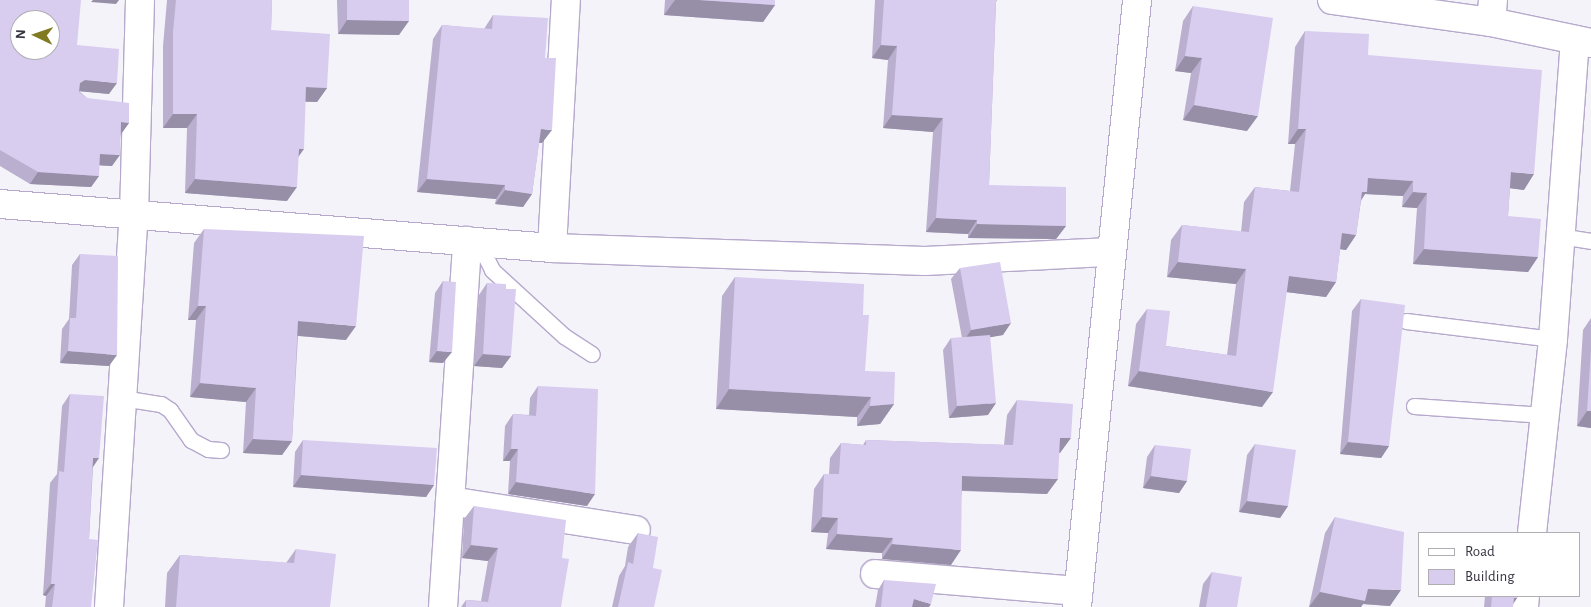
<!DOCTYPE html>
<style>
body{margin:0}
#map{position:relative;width:1591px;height:607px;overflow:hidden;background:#f5f3fa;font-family:"Alegreya Sans",sans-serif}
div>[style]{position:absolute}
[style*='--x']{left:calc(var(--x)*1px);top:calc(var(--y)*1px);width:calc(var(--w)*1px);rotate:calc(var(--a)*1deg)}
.roads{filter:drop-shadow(1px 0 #b6a9cc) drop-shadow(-1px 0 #b6a9cc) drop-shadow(0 1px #b6a9cc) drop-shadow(0 -1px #b6a9cc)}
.service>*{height:15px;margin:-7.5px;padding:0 7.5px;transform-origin:7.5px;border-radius:7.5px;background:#fff}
.minor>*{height:28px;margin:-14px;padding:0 14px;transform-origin:14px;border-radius:14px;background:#fff}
.wall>*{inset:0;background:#baafce}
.shaded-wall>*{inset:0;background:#978fa7}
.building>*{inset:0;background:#d8ccef}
span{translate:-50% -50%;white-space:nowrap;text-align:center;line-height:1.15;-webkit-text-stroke:5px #fff;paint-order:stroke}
.legend{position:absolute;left:1418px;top:532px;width:162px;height:65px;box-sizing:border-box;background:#fff;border:1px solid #b0aeb3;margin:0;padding:6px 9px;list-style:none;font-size:15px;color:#393442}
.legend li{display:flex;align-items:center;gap:10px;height:25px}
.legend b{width:25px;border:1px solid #b0aeb3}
.north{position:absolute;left:10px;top:10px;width:50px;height:50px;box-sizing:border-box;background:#fff;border:1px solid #b0aeb3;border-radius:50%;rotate:273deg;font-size:14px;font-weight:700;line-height:20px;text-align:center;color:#393442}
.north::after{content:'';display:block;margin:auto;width:18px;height:22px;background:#807b21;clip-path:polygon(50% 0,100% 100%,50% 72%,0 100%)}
</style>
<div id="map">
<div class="roads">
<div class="service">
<div style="--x:1560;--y:236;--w:31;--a:9"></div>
<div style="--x:478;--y:242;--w:31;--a:63"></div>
<div style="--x:492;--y:270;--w:98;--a:42.5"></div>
<div style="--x:564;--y:336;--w:33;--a:33"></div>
<div style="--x:1406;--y:321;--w:148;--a:7"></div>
<div style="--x:122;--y:398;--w:39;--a:9"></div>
<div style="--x:161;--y:404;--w:11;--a:34"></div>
<div style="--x:170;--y:410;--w:37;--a:55"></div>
<div style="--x:191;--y:440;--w:19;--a:28"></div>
<div style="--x:208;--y:449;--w:13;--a:4"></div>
<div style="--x:1414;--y:406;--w:130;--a:4"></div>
</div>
<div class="minor">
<div style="--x:1332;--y:0;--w:161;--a:7.9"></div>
<div style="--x:1493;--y:0;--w:22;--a:95"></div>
<div style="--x:1491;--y:22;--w:102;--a:11.9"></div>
<div style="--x:0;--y:204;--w:554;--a:4.56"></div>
<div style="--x:552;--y:248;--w:373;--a:2"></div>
<div style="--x:925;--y:261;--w:187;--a:-2.8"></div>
<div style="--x:552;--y:248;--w:248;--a:-86.8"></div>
<div style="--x:450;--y:501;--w:188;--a:8.9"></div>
<div style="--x:1532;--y:533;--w:195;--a:-83.8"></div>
<div style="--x:1553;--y:339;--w:300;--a:-85.8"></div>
<div style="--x:875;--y:574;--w:204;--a:4.8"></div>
<div style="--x:109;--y:607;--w:393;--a:-86.4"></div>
<div style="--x:134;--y:215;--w:215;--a:-88.4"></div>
<div style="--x:443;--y:607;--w:367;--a:-86.2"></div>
<div style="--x:1077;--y:607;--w:610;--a:-84.35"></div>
<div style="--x:1524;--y:607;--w:11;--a:-85"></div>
</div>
</div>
<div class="wall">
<div style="clip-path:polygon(0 0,77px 45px,109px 94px,79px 91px,87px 98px,129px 123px,121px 134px,112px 166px,99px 165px,99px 176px,91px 187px,30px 184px,0 166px)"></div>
<div style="clip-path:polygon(167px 0,272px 0,271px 30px,327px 88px,317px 102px,305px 102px,298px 157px,287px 201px,185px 193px,187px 128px,163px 128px,163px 46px)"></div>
<div style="clip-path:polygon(337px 0,409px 0,399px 35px,338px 34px)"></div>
<div style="clip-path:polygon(665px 0,775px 0,775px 5px,763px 22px,664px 15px)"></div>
<div style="clip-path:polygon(875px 0,997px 0,996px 2px,989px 185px,1066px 226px,1056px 239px,968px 238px,968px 234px,926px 232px,933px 132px,883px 128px,888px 60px,872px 58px)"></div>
<div style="clip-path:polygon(1193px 6px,1247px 131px,1183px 120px,1191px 73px,1175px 71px,1183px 21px)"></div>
<div style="clip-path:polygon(493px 15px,545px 58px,542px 143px,539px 143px,532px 194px,523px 207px,495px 204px,496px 199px,417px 192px,433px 39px,442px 25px,484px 29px)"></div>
<div style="clip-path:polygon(1305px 31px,1368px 55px,1524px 190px,1510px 188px,1508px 216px,1538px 257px,1528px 272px,1413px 264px,1417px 208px,1402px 207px,1403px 196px,1365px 194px,1361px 201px,1356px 235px,1346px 250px,1340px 249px,1336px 282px,1326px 297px,1286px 292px,1262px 407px,1128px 386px,1136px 324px,1147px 309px,1166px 346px,1227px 355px,1236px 284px,1167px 277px,1171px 240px,1182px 225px,1241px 232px,1244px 202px,1255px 187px,1290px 191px,1295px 144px,1288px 144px,1295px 47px)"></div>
<div style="clip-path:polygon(204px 229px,346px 340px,298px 336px,292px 441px,282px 455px,243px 453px,246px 402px,190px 397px,196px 320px,188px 320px,194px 243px)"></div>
<div style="clip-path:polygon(80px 254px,109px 366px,60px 363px,62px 329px,69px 319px,72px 265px)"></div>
<div style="clip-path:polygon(960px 268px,1003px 335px,990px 337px,988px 415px,949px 418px,943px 350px,951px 338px,962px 338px,951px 279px)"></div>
<div style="clip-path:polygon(735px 277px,863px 315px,865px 371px,894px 404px,880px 424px,857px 426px,857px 417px,716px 409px,722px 296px)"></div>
<div style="clip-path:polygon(443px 281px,443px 363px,429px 362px,435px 293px)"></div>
<div style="clip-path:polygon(487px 283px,506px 289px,511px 356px,502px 368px,474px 366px,479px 295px)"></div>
<div style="clip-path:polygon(1361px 299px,1389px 446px,1381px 458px,1340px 454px,1352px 311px)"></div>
<div style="clip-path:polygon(1591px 318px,1591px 428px,1577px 426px,1583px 330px)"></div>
<div style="clip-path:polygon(538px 386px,587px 506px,508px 494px,510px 461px,503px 461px,505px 426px,513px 414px,529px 415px,530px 398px)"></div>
<div style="clip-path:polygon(70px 394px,93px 467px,89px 539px,91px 607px,45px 607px,46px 596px,43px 595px,50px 483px,57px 474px,62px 406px)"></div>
<div style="clip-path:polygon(1017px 400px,1060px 453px,1059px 453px,1047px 494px,962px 491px,951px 565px,882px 559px,882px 553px,826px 549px,828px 533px,811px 532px,814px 489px,824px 474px,829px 474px,830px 458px,841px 443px,863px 445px,866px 440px,1004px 445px,1007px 415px)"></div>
<div style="clip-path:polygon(303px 440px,434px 485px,426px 497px,293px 487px,295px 452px)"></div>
<div style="clip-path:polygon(1255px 444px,1288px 506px,1280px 518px,1239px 512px,1247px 455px)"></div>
<div style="clip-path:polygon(1155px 445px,1187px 481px,1179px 493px,1143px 488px,1147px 457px)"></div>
<div style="clip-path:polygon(474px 506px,562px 558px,561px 607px,461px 607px,466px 600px,481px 601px,488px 561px,462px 558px,464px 519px)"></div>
<div style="clip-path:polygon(1335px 517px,1390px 606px,1363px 604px,1361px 607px,1309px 607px,1325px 533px)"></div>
<div style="clip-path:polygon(638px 533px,653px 568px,654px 607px,612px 607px,619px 576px,625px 566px,628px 547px)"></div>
<div style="clip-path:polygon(296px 549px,330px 607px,165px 607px,167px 573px,180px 555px,286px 563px)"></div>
<div style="clip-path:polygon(1212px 572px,1237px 607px,1199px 607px,1203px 584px)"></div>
<div style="clip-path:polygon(884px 580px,929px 607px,875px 607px,878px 590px)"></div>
<div style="clip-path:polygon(1485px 596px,1518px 596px,1517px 598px,1513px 604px,1513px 607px,1484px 607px)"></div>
</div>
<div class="shaded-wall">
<div style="clip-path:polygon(93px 0,119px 0,116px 4px,91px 2px)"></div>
<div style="clip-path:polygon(675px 0,699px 0,775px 5px,763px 22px,664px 15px)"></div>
<div style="clip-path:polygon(347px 20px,409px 21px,399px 35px,338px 34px)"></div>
<div style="clip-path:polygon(881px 45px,897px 46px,888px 60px,872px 58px)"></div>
<div style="clip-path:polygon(1185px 56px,1202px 58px,1191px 73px,1175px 71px)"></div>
<div style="clip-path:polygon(85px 80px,117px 83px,109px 94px,77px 91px,80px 83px)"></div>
<div style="clip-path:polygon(306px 87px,327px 88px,317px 102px,296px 101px)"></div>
<div style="clip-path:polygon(1194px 105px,1258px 116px,1247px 131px,1183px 120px)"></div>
<div style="clip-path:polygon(173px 114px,197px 114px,187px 128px,163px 128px)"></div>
<div style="clip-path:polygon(892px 115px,943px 118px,933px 132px,883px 128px)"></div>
<div style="clip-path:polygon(121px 122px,129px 123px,121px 134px)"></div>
<div style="clip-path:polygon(541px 129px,552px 130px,542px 143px,531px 142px)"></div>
<div style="clip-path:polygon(1298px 129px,1306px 129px,1295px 144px,1288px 144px)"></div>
<div style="clip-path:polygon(299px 149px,304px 149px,294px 163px)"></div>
<div style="clip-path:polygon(100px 154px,120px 155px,112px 166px,92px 165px)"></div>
<div style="clip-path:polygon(38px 172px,99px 176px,91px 187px,30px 184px)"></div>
<div style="clip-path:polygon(1511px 172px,1534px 174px,1524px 190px,1500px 187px)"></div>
<div style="clip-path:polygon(1368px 178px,1413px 181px,1403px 196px,1365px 194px,1356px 207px,1351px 207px)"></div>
<div style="clip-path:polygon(195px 179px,297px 187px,287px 201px,185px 193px)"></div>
<div style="clip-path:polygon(427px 179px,505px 185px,496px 199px,417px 192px)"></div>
<div style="clip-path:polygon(505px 190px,532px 194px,523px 207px,495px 204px)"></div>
<div style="clip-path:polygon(1413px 192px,1427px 193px,1417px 208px,1402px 207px)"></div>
<div style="clip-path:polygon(936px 218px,977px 220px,968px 234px,926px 232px)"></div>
<div style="clip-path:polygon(977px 224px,1066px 226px,1056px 239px,968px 238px)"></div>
<div style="clip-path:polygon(1342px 233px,1356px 235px,1346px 250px,1331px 248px)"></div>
<div style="clip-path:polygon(1424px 249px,1538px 257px,1528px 272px,1413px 264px)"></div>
<div style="clip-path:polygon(1178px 262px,1246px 269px,1236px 284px,1167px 277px)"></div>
<div style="clip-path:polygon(1289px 276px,1336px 282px,1326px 297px,1278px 291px)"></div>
<div style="clip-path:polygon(198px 306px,206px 306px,196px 320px,188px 320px)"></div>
<div style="clip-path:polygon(298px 321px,356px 326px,346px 340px,289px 335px)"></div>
<div style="clip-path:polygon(1011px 323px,1003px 335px,963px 342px,971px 330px)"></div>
<div style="clip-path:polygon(68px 351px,117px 355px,109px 366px,60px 363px)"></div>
<div style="clip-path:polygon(437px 351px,452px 352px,443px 363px,429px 362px)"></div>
<div style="clip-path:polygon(483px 354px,511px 356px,502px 368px,474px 366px)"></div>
<div style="clip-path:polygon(1139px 371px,1273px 392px,1262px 407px,1128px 386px)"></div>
<div style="clip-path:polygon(200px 383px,256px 388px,246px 402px,190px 397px)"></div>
<div style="clip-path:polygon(729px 389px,871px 397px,857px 417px,716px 409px)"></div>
<div style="clip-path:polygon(996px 403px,988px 415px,949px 418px,957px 406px)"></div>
<div style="clip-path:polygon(894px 404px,880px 424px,857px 426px,870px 406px)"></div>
<div style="clip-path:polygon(1587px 411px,1591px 411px,1591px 428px,1577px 426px)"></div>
<div style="clip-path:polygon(1060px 438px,1071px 438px,1060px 453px,1049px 453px)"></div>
<div style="clip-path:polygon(253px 439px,292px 441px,282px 455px,243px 453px)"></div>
<div style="clip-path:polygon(1348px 442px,1389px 446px,1381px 458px,1340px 454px)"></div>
<div style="clip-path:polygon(511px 449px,518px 449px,510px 461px,503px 461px)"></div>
<div style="clip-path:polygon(93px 458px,99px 458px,91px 470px)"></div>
<div style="clip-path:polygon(301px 475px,434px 485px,426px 497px,293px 487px)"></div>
<div style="clip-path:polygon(962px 476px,1058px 479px,1047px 494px,951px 490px)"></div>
<div style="clip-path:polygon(1151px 476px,1187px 481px,1179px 493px,1143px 488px)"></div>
<div style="clip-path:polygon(516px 482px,595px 494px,587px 506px,508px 494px)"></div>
<div style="clip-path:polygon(1247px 501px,1288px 506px,1280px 518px,1239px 512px)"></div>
<div style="clip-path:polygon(822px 517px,838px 518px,828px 533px,811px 532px)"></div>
<div style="clip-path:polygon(837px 534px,893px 538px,882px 553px,826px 549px)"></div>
<div style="clip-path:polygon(892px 544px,961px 550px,951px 565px,882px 559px)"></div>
<div style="clip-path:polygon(471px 545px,498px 548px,488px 561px,462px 558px)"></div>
<div style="clip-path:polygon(51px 584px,55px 584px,46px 596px,43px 595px)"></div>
<div style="clip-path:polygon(1368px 589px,1401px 590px,1390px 606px,1363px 604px,1361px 607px,1309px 607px,1320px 592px)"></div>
<div style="clip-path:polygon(1514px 598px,1517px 598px,1511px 607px)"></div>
<div style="clip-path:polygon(914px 599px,931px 604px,929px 607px,909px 607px)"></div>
</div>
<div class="building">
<div style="clip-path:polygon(evenodd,0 0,81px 0,77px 45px,119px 49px,117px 83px,85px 80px,80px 83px,79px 92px,87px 98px,129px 103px,129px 123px,121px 122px,120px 155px,100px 154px,99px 176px,38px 172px,0 150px,0 0,20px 20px,50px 20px,50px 50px,20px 50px,20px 20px)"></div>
<div style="clip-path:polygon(176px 0,272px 0,271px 30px,330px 34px,327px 88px,306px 87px,304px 149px,299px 149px,297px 187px,195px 179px,197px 114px,173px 114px,173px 32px)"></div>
<div style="clip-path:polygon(347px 0,409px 0,409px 21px,347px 20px)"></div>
<div style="clip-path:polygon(699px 0,775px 0,775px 5px)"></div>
<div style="clip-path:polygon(884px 0,996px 0,989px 185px,1066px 187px,1066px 226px,977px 224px,977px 220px,936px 218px,943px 118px,892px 115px,897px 46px,881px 45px)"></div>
<div style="clip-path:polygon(1193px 6px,1273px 18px,1258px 116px,1194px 105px,1202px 58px,1185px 56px)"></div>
<div style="clip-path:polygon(493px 15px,548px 18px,545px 58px,556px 58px,552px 130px,541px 129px,532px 194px,505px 190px,505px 185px,427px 179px,442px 25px,492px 29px)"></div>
<div style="clip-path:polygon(1305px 31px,1369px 34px,1368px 55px,1542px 70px,1534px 174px,1511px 172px,1508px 216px,1541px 219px,1538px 257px,1424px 249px,1427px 193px,1413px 192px,1413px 181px,1368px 178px,1367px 192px,1362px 192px,1356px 235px,1342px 233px,1336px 282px,1289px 276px,1273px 392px,1139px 371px,1147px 309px,1170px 311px,1166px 346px,1236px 356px,1246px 269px,1178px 262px,1182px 225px,1249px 232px,1255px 187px,1299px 192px,1306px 129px,1298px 129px)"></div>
<div style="clip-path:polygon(204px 229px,364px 236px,356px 326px,298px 321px,292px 441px,253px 439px,256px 388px,200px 383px,206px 306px,198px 306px)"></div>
<div style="clip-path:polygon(80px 254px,118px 256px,117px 355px,68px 351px,70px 318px,76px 318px)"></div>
<div style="clip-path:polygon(1000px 262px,1011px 323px,971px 330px,960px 268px)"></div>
<div style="clip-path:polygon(735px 277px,864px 284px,863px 315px,869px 315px,865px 371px,895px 372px,894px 404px,870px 406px,871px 397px,729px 389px)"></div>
<div style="clip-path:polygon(443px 281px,456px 282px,452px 352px,437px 351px)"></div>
<div style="clip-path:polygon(487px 283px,506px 284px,506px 289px,516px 289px,511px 356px,483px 354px)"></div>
<div style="clip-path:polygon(1361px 299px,1405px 305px,1389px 446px,1348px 442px)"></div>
<div style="clip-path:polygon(990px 335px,996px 403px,957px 406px,951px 338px)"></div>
<div style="clip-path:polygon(1591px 350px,1591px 411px,1587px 411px)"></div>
<div style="clip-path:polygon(538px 386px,598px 389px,595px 494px,516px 482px,518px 449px,511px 449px,513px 414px,536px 416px)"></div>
<div style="clip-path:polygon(70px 394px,104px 396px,99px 458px,93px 458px,89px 539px,98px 540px,91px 607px,52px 607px,55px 584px,51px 584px,59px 471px,64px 472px)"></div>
<div style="clip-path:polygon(1017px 400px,1073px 404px,1071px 438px,1060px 438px,1058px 479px,962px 476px,961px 550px,892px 544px,893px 538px,837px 534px,838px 518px,822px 517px,824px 474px,839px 474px,841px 443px,866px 445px,866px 440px,1013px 445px)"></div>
<div style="clip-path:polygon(303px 440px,437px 448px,434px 485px,301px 475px)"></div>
<div style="clip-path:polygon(1255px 444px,1296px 450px,1288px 506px,1247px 501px)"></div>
<div style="clip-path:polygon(1155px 445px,1191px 449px,1187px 481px,1151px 476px)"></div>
<div style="clip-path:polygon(474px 506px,566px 520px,562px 558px,569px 559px,561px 607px,466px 607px,466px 600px,488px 602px,498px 548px,471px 545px)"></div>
<div style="clip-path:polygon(1335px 517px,1404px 532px,1401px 590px,1368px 589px,1365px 601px,1320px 592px)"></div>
<div style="clip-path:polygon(638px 533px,658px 537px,653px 568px,662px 570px,654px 607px,618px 607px,628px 562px,633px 564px)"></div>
<div style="clip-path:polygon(296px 549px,336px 554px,330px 607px,176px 607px,180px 555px,294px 563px)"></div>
<div style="clip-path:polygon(1212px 572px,1242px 577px,1237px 607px,1206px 607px)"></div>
<div style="clip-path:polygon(884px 580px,936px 584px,931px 604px,914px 599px,912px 607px,881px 607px)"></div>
<div style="clip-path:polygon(1492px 596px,1518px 596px,1517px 598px,1514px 598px,1513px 607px,1491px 607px)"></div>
</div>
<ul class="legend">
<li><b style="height:6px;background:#fff"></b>Road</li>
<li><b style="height:14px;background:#d8ccef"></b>Building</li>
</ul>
<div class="north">N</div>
</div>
